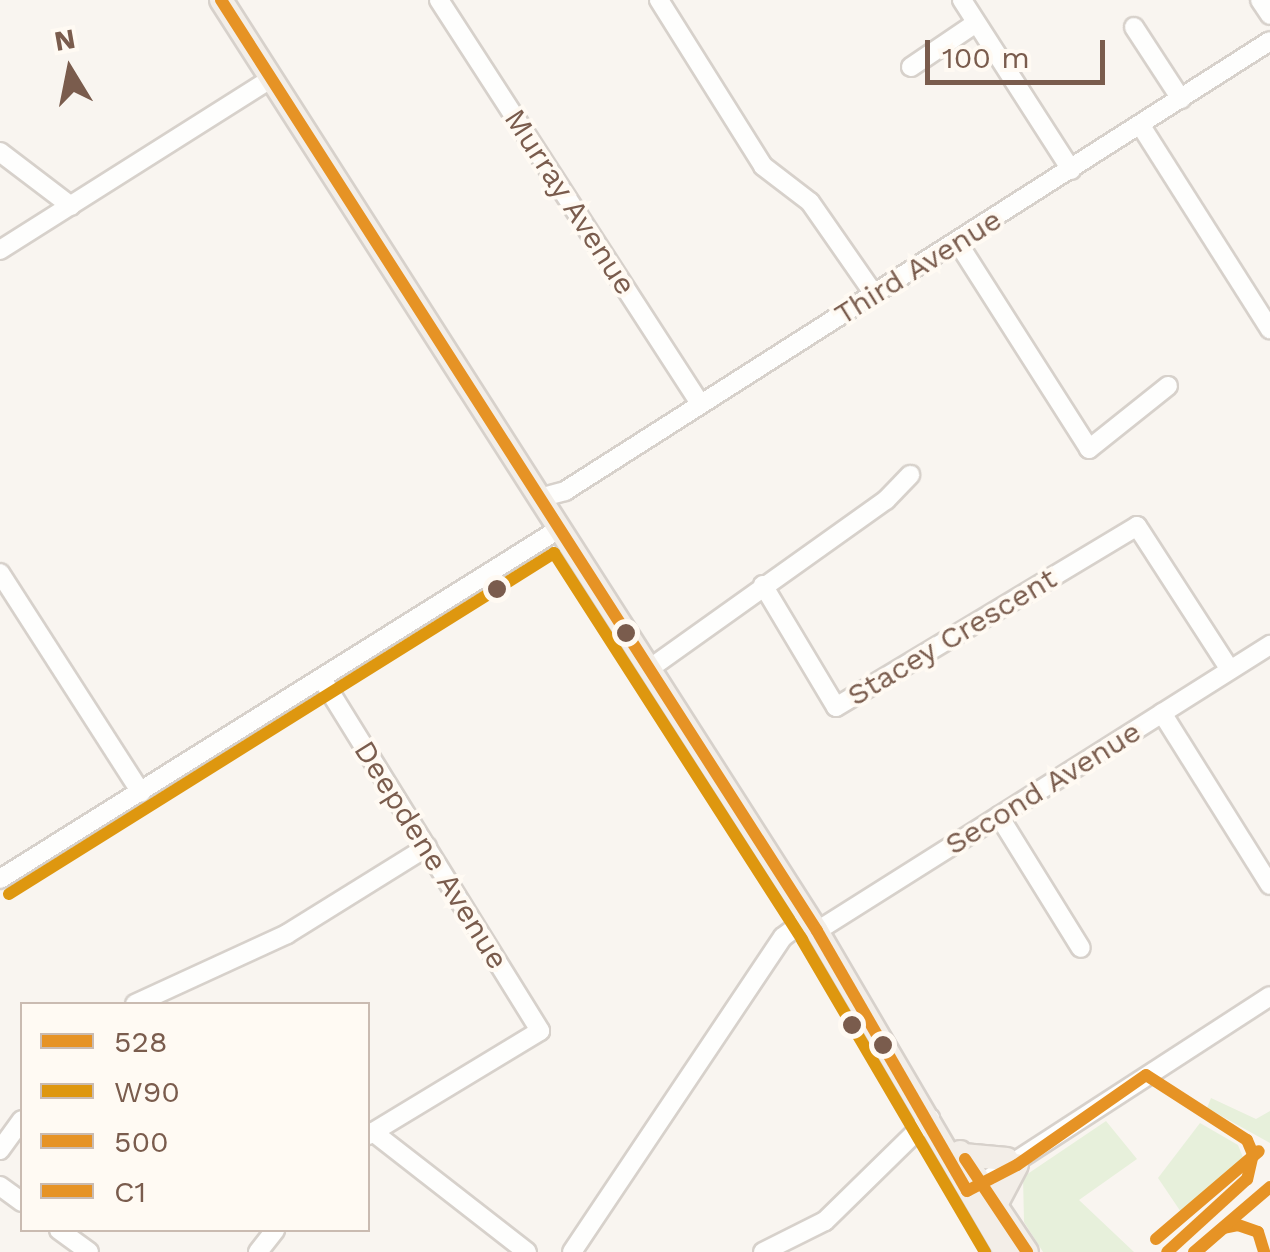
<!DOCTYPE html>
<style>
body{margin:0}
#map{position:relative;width:1270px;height:1252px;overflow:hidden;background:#f9f5f0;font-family:"Work Sans",sans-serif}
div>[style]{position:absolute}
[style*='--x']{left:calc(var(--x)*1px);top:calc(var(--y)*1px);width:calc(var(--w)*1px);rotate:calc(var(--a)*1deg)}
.green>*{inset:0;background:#e7f0db}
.roads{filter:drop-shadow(2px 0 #d7d1cb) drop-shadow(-2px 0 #d7d1cb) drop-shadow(0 2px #d7d1cb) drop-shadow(0 -2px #d7d1cb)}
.minor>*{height:18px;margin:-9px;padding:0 9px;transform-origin:9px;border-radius:9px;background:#fefefd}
.major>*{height:22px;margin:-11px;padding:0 11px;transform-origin:11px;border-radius:11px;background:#f3eee8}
.bus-1>*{height:12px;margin:-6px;padding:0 6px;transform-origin:6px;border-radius:6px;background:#e69325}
.bus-2>*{height:12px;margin:-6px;padding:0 6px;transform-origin:6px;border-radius:6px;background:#de970f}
.bus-3>*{height:12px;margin:-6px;padding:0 6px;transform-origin:6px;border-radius:6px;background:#e69325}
.bus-4>*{height:12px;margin:-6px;padding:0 6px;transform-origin:6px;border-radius:6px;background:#e69325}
.dots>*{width:28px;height:28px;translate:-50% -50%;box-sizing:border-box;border:5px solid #fffaf3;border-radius:50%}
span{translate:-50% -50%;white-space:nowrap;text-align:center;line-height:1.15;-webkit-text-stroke:8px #fffaf3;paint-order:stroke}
.street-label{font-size:30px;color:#7a5c4d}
.legend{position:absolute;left:20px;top:1002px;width:350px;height:230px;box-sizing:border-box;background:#fffaf3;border:2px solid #cabbb1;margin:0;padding:12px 18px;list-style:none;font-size:30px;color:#7a5c4d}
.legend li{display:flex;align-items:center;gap:20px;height:50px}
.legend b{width:50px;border:2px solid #cabbb1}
.north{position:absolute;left:20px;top:20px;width:100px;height:100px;-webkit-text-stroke:8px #fffaf3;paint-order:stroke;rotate:350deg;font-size:28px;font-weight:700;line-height:40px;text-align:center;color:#7a5c4d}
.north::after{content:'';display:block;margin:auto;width:35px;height:45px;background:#7a5c4d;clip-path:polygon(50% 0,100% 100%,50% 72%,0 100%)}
.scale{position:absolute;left:925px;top:40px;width:180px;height:45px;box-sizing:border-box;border:5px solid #7a5c4d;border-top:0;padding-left:12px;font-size:30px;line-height:35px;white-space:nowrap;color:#7a5c4d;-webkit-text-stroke:8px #fffaf3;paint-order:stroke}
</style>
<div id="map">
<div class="green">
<div style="clip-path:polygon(1211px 1098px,1256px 1119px,1270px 1111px,1270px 1143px,1207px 1108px)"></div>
<div style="clip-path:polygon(1106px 1121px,1137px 1159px,1079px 1200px,1134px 1252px,1043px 1252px,1024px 1222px,1023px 1177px)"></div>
<div style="clip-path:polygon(1200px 1123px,1238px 1145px,1244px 1160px,1185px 1218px,1158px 1178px)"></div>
</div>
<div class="roads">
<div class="minor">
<div style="--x:439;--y:0;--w:481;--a:57.1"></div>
<div style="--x:659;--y:0;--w:196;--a:57.9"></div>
<div style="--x:763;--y:166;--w:59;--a:37.5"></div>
<div style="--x:810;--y:202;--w:112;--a:55.2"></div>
<div style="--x:962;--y:0;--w:202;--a:57.3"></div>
<div style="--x:1260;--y:0;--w:18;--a:56"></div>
<div style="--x:1134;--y:27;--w:86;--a:56.9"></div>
<div style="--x:911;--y:67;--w:78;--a:-34.1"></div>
<div style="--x:1141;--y:126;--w:241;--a:57.6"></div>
<div style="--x:0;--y:152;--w:89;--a:37.3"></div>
<div style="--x:958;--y:243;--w:244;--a:57.5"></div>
<div style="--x:1089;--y:449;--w:101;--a:-38.6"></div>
<div style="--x:0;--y:250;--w:320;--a:-32.3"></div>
<div style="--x:539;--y:498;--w:27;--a:-15"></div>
<div style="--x:565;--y:491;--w:836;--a:-32.55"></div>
<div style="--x:0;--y:573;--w:261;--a:57.3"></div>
<div style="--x:763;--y:585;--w:142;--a:59.1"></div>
<div style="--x:836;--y:707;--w:351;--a:-31"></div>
<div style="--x:1137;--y:526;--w:171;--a:57.1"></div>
<div style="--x:649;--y:669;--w:291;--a:-35.5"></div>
<div style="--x:886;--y:500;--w:35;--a:-46"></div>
<div style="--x:322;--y:679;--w:414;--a:58.2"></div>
<div style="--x:540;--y:1031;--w:201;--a:148.8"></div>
<div style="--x:1162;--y:713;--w:203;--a:57.9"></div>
<div style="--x:999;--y:816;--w:155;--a:58.2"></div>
<div style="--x:0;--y:879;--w:660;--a:-32.05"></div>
<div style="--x:817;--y:931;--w:536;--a:-32.27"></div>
<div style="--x:135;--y:1004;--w:167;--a:-24.7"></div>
<div style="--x:287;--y:934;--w:165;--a:-31.9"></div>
<div style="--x:373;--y:1132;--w:195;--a:37.9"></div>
<div style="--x:0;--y:1150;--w:37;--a:-54"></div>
<div style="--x:0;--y:1186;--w:27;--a:36"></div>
<div style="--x:973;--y:1189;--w:354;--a:-33"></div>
<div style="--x:59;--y:1230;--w:37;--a:36"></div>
<div style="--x:258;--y:1252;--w:28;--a:-52"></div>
<div style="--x:572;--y:1252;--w:379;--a:-56.2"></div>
<div style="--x:783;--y:937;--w:31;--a:-37"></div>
<div style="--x:763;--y:1252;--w:69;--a:-26.6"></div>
<div style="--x:825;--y:1221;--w:147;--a:-44.4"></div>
</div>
<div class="major">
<div style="--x:221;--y:0;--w:1105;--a:57.37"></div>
<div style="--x:817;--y:931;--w:372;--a:59.6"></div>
<div style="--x:960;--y:1152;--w:120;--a:56.2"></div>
<div style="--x:963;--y:1155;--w:44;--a:5.2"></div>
<div style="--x:996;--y:1205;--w:45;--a:-62.3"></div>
</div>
</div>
<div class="bus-1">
<div style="--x:221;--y:0;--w:1105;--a:57.37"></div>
<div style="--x:817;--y:931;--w:300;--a:60"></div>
<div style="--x:967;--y:1191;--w:56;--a:-27.5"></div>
<div style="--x:1017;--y:1165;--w:157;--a:-34.9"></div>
<div style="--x:1146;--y:1075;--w:120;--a:32.8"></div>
<div style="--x:1247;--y:1140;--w:15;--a:67"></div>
<div style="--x:1253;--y:1154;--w:26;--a:103"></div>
<div style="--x:1247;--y:1179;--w:108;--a:137.6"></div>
<div style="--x:965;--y:1159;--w:112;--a:56.3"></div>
<div style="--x:1196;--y:1252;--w:37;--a:-41"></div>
<div style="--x:1224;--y:1228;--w:14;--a:-12"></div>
<div style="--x:1238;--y:1225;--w:21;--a:19"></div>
<div style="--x:1258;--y:1232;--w:21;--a:73"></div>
</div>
<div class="bus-2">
<div style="--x:9;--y:894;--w:643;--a:-32.03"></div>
<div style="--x:554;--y:553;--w:460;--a:57.3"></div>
<div style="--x:802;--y:940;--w:362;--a:59.6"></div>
</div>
<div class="bus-3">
<div style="--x:1194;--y:1252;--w:100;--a:-40.5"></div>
</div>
<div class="bus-4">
<div style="--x:1156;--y:1239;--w:135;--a:-40.5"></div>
</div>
<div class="dots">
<div style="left:497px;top:589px;background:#7a5c4d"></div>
<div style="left:626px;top:633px;background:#7a5c4d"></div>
<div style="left:852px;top:1025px;background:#7a5c4d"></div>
<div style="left:883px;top:1045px;background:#7a5c4d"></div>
</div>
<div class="street-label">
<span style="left:570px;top:202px;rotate:57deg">Murray Avenue</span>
<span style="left:918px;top:267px;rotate:-32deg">Third Avenue</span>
<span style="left:952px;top:637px;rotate:-31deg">Stacey Crescent</span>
<span style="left:1043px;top:788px;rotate:-32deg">Second Avenue</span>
<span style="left:431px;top:855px;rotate:58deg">Deepdene Avenue</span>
</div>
<ul class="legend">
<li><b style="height:12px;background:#e69325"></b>528</li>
<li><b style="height:12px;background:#de970f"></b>W90</li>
<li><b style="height:12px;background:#e69325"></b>500</li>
<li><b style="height:12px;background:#e69325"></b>C1</li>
</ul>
<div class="north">N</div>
<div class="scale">100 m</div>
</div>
